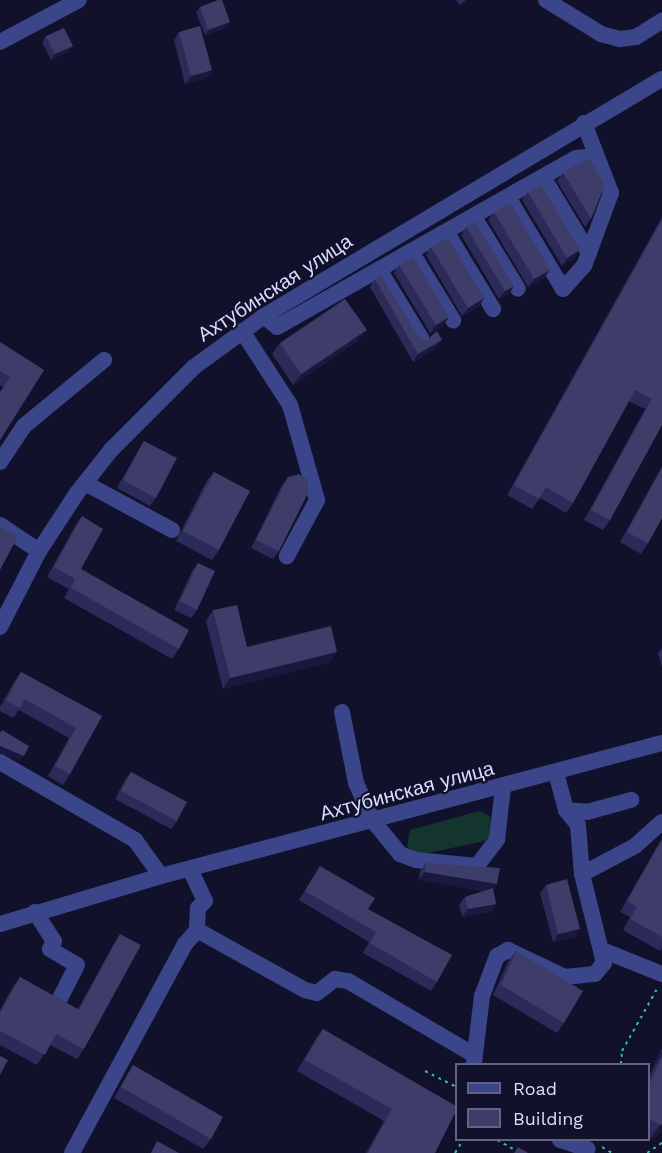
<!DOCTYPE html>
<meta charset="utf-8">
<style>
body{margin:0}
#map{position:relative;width:662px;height:1153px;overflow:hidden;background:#11112b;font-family:"Work Sans",sans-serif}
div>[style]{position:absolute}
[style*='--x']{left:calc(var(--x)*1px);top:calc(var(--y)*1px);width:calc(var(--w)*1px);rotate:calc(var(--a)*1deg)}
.green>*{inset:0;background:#13352e}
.path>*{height:2px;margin-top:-1px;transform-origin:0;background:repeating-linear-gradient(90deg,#2fbf9d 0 3px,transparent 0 7.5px)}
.minor>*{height:16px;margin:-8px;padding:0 8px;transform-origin:8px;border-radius:8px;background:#3b468a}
.wall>*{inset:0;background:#2b2a59}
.shaded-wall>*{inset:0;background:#19183f}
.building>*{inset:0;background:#3e3d6a}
span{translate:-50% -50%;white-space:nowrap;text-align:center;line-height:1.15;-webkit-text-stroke:4.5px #11112b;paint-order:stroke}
.street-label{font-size:20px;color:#dbddff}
.legend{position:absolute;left:455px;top:1063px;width:195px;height:78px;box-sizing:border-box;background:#11112b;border:2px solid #626380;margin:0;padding:8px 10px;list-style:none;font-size:18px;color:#dbddff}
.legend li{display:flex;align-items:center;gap:12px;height:30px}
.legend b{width:30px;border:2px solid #626380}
</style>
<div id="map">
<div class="green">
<div style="clip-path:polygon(479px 811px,490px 816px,493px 824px,490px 836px,485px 841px,419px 855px,407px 847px,410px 830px)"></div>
</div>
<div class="path">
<div style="--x:621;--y:1064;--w:13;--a:-86"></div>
<div style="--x:622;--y:1051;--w:73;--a:-60.6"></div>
<div style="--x:425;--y:1071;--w:35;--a:27"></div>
<div style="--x:497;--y:1140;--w:26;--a:29"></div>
<div style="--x:602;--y:1147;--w:12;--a:31"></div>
<div style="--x:455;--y:1153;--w:15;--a:-58"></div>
<div style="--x:647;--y:1153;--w:18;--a:-34"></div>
</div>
<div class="minor">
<div style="--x:546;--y:0;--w:65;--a:31.7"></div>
<div style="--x:601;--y:34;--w:20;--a:15"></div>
<div style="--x:620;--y:39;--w:16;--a:-7"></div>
<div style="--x:636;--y:37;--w:31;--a:-32"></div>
<div style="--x:0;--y:42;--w:89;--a:-28"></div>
<div style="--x:543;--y:177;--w:89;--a:58.8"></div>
<div style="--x:508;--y:197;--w:107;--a:59.1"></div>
<div style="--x:563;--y:289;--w:31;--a:-48"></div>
<div style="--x:584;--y:266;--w:78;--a:-69.7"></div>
<div style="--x:611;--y:193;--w:75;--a:-111.1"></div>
<div style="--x:474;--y:217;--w:84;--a:58.6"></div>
<div style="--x:447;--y:233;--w:89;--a:58.8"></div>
<div style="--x:412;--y:253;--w:79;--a:58.5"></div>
<div style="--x:380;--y:271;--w:79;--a:58.5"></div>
<div style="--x:264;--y:316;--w:17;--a:40"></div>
<div style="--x:277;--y:327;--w:343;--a:-29.5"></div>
<div style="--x:576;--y:158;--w:20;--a:-6"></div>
<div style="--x:242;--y:331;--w:88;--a:57"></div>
<div style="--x:290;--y:405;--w:99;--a:74.1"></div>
<div style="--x:317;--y:500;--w:64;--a:118.2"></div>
<div style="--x:0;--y:462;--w:43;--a:-56.3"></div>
<div style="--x:24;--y:426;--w:104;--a:-39.5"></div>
<div style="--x:85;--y:483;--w:99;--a:28.4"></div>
<div style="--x:0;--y:525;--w:47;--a:33.7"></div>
<div style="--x:0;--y:627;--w:85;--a:-62.8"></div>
<div style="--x:39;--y:551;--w:69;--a:-56.8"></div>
<div style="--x:77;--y:493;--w:55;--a:-51.7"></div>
<div style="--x:111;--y:450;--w:117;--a:-45"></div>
<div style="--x:194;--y:367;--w:87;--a:-36.1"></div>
<div style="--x:264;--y:316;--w:463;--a:-30.8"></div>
<div style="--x:342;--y:712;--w:72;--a:78.8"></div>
<div style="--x:356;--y:783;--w:42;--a:65.9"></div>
<div style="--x:373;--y:821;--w:43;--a:50.7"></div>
<div style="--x:400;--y:854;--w:17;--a:21"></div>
<div style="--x:416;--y:860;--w:61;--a:5.6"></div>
<div style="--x:477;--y:866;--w:34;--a:-53"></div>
<div style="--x:497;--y:839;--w:51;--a:-83.3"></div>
<div style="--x:0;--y:762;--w:156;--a:30"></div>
<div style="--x:135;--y:840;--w:44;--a:54.2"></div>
<div style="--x:566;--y:810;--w:21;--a:5"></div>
<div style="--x:587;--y:812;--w:46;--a:-15.3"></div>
<div style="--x:190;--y:869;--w:35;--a:65"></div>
<div style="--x:205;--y:901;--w:10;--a:135"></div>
<div style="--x:198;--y:908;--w:22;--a:93"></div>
<div style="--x:582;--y:874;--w:60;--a:-27.8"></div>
<div style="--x:635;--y:846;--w:36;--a:-42"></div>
<div style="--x:35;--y:912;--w:35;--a:57"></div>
<div style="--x:54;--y:941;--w:9;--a:117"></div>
<div style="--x:50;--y:949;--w:31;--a:31"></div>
<div style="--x:77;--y:965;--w:37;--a:117"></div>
<div style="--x:0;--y:924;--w:168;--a:-16.6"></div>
<div style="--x:161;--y:876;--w:518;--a:-14.87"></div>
<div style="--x:602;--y:950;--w:65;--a:21.8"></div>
<div style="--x:474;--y:1063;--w:67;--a:-83.2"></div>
<div style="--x:482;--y:996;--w:43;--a:-69.4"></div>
<div style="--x:497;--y:956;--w:13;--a:-29"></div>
<div style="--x:508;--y:950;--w:63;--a:25.3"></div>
<div style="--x:565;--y:977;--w:30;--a:-6"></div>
<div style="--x:595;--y:974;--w:14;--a:-51"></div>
<div style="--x:604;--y:963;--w:92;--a:-103.9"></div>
<div style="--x:582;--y:874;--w:49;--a:-94.7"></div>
<div style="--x:578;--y:825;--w:19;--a:-129"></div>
<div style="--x:566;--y:810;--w:39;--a:-105"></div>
<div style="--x:560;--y:1140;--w:29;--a:18"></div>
<div style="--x:72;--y:1153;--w:238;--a:-61.6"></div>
<div style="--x:185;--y:944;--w:18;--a:-49"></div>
<div style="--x:197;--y:930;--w:124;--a:29.1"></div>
<div style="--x:305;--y:990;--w:12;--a:14"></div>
<div style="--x:317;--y:993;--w:23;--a:-38"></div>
<div style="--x:335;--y:979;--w:13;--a:9"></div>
<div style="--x:348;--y:981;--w:146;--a:30.4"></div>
</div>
<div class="wall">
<div style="clip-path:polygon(456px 0,466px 0,460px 5px)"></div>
<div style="clip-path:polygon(200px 7px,226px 28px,205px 35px,196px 12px)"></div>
<div style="clip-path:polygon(179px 32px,212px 70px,206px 78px,185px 84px,174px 40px)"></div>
<div style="clip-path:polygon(46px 36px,73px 46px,69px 51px,51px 60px,42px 42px)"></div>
<div style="clip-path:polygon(563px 173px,591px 219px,585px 227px,557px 181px)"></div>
<div style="clip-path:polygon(528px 192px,574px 258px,562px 266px,522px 200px)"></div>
<div style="clip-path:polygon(494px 212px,550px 270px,544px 278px,528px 287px,488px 220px)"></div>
<div style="clip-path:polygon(662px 217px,662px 425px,610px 520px,603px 530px,584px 520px,645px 409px,629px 401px,573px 503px,566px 513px,540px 498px,532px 509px,507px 495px)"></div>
<div style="clip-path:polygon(466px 227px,509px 294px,499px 299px,461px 235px)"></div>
<div style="clip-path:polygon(431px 247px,484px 298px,479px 306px,462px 316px,426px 255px)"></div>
<div style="clip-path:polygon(399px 265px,444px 325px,430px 333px,394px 273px)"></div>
<div style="clip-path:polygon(375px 279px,418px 336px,436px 348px,413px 362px,370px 287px)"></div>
<div style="clip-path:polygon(359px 340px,293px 385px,272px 354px,280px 343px)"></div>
<div style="clip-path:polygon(0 342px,44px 370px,0 440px,0 391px,3px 387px,0 386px)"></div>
<div style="clip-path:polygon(144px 441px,156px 498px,150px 506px,117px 488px,139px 449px)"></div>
<div style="clip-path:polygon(662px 466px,662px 518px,648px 543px,641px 554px,620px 542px)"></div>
<div style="clip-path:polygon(214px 472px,219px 550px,212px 560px,176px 541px,206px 482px)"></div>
<div style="clip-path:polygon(288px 477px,279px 551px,273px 559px,251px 548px,282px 485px)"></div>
<div style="clip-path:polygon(82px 516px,81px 569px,179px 649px,172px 659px,64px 598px,69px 589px,47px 577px,75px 526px)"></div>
<div style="clip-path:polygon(198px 563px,197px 610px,191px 618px,174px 610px,192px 571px)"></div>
<div style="clip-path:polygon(213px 610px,247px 647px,330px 662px,223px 689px,206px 621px)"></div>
<div style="clip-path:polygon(662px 648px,662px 667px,658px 653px)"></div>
<div style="clip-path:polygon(21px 672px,102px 716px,70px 774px,63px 785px,48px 776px,69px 738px,19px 710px,13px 718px,0 711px,0 707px,14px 682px)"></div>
<div style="clip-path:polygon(131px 772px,177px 821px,171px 829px,115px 799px,125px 780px)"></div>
<div style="clip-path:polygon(662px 839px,662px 948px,660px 951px,623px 930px,630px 917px,620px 912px,656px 848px)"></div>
<div style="clip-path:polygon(426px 863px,493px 890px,496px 904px,491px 912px,462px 917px,459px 905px,465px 897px,484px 891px,419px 880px,420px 871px)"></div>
<div style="clip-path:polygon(320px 866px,368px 909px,437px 982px,431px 991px,363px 953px,369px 942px,299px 900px)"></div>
<div style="clip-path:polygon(546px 885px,575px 937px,553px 942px,540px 893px)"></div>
<div style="clip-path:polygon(120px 934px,84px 1049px,77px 1059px,50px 1045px,37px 1065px,0 1045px,0 1010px,12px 988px,20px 977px,78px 1009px,113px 945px)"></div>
<div style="clip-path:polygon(516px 951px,564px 1023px,557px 1033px,493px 995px,508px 962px)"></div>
<div style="clip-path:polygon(323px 1029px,435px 1153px,366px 1153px,384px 1121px,297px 1071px,315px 1040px)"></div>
<div style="clip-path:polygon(662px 1049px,662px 1129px,656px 1137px,649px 1140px,648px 1139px,648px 1079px,655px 1065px,654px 1064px)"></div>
<div style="clip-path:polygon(133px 1065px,211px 1139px,203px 1149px,114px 1098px,126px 1076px)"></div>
</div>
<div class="shaded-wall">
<div style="clip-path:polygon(230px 22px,226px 28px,205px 35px,208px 30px)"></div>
<div style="clip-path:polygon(73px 46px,69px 51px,51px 60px,55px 54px)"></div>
<div style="clip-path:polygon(212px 70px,206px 78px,185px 84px,191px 76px)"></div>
<div style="clip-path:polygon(580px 250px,574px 258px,562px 266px,567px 258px)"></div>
<div style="clip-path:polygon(550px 270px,544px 278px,528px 287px,534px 279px)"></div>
<div style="clip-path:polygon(514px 286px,509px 294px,499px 299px,505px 291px)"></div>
<div style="clip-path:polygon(484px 298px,479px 306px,462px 316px,468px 308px)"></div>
<div style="clip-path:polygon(449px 317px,444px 325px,430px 333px,436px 325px)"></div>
<div style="clip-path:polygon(367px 330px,359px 340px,293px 385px,301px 374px)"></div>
<div style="clip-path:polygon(442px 340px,436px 348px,413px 362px,418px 354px)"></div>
<div style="clip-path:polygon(337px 652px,330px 662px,223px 689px,230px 678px)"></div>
<div style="clip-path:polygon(0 746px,24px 756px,20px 761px,0 753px)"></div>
<div style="clip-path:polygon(425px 872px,497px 884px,491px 892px,419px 880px)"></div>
<div style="clip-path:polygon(496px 904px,491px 912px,462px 917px,468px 909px)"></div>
<div style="clip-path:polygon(580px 929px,575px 937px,553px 942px,558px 934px)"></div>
<div style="clip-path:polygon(662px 1052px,662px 1055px,655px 1065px,654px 1064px)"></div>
<div style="clip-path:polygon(662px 1124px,662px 1129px,656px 1137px,649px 1140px,660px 1125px)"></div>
</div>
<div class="building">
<div style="clip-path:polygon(218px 0,222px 0,230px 22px,208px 30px,200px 7px)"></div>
<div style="clip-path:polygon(200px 26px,212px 70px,191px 76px,179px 32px)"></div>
<div style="clip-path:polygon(64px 28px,73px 46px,55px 54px,46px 36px)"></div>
<div style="clip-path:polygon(585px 160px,590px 160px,605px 185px,591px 219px,563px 173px)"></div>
<div style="clip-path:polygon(541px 185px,580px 250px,567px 258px,528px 192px)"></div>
<div style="clip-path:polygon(510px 203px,550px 270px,534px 279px,494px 212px)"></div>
<div style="clip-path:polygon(662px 220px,662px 425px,610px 520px,591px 510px,652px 399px,635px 390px,573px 503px,546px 487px,539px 499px,514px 485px)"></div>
<div style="clip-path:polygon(475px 222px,514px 286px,505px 291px,466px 227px)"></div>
<div style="clip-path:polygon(448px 238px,484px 298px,468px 308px,431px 247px)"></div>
<div style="clip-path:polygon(413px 257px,449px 317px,436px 325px,399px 265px)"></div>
<div style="clip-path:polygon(381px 275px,418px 336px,427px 340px,437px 331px,442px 340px,418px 354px,375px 279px)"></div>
<div style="clip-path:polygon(345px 299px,367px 330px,301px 374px,280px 343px)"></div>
<div style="clip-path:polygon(0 342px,44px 370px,0 440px,0 393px,10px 377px,0 371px)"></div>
<div style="clip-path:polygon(144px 441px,177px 458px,156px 498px,123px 480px)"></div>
<div style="clip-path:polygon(662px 468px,662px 518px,648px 543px,627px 532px)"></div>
<div style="clip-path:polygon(214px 472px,250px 491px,219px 550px,183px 531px)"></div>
<div style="clip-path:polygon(299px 474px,308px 480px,308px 493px,279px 551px,256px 540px,288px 477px)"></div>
<div style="clip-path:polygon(82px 516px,103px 529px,81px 569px,189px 630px,179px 649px,71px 588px,75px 579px,54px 567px)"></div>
<div style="clip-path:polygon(0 527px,18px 536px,0 570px)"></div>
<div style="clip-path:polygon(198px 563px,215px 571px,197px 610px,180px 601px)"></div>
<div style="clip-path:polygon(237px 605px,247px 647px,331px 626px,337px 652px,230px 678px,213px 610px)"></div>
<div style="clip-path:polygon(21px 672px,102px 716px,70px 774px,55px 766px,76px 728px,25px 699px,20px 708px,6px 700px)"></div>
<div style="clip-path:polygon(2px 730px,29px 746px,24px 756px,0 746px,0 733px)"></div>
<div style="clip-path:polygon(131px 772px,187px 802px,177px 821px,121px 791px)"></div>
<div style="clip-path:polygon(662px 840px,662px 937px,630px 919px,637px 907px,627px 901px)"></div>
<div style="clip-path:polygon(426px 863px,500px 868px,497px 884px,425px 872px)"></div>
<div style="clip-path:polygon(320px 866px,375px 898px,368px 909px,452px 955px,437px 982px,370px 943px,376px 932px,305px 891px)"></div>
<div style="clip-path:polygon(567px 879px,580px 929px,558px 934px,546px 885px)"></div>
<div style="clip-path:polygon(493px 888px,496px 904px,468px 909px,465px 897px)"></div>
<div style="clip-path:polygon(120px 934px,141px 945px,84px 1049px,56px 1034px,45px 1055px,0 1031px,0 1013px,20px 977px,79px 1010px)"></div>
<div style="clip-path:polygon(516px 951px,583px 991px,564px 1023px,501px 985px)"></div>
<div style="clip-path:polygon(323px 1029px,456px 1106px,456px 1111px,435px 1153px,368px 1153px,392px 1109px,305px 1060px)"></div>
<div style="clip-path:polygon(0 1056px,8px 1060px,0 1075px)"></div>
<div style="clip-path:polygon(662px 1057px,662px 1124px,660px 1125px,648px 1118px,648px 1087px)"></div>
<div style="clip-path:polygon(133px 1065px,223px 1117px,211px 1139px,121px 1087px)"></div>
<div style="clip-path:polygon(157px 1141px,179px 1153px,151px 1153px)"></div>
<div style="clip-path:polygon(518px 1147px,528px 1153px,514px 1153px)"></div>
</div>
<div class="street-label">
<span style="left:275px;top:288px;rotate:-33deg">Ахтубинская улица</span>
<span style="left:407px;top:791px;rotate:-15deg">Ахтубинская улица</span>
</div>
<ul class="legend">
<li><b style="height:8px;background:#3b468a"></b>Road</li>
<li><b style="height:16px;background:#3e3d6a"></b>Building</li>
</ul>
</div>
